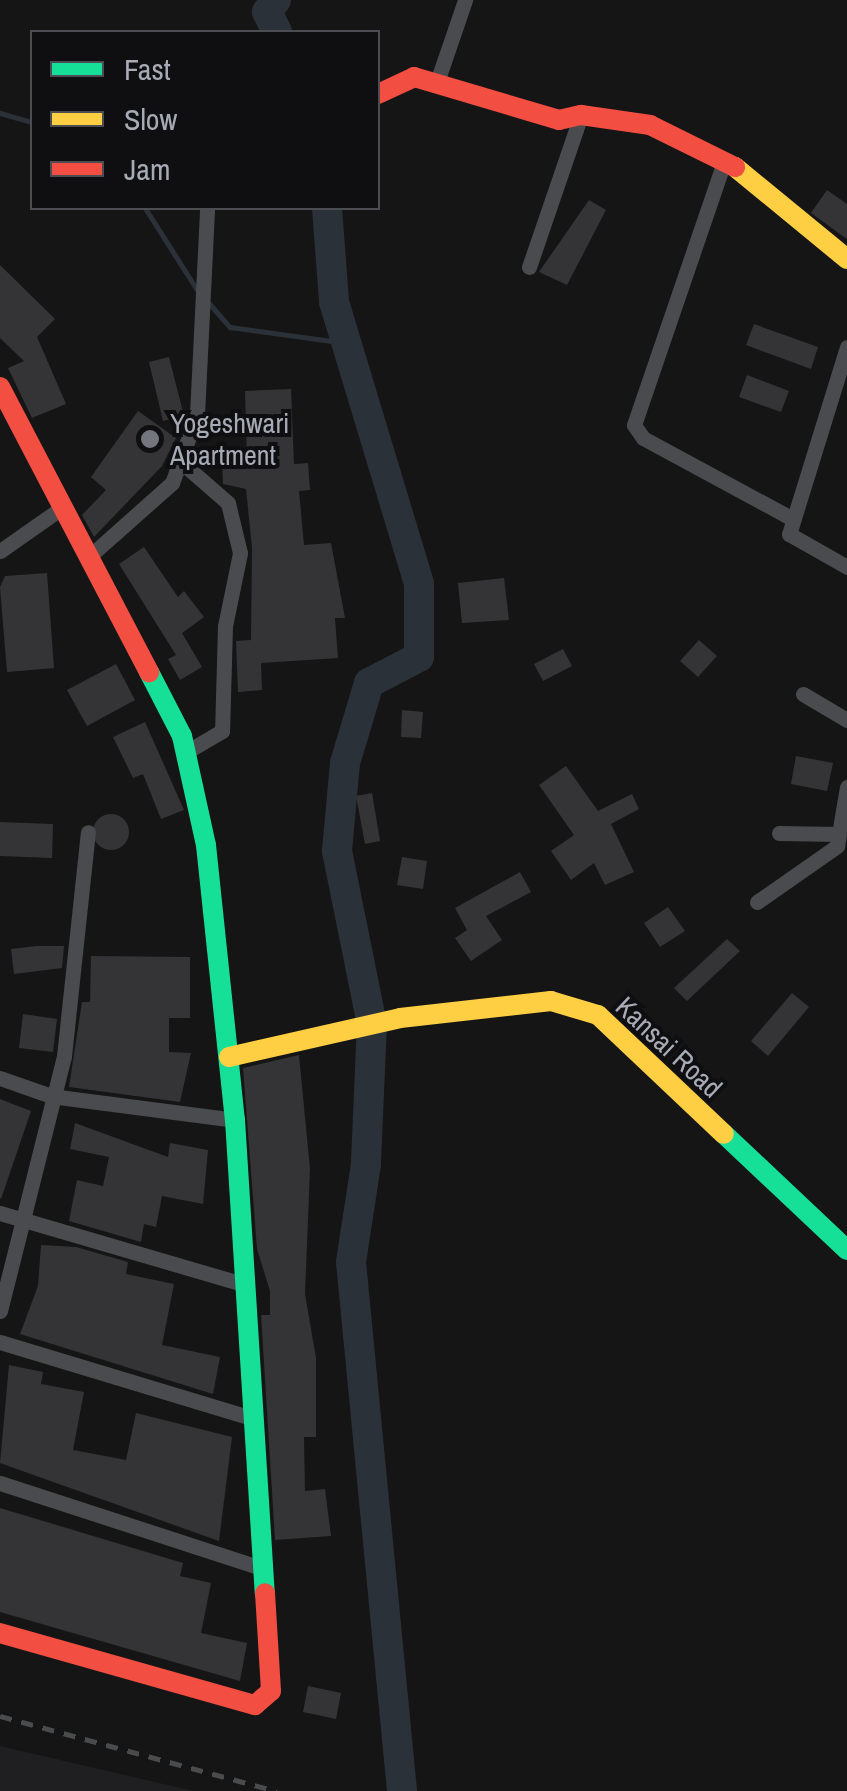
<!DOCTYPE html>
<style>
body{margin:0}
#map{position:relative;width:847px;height:1791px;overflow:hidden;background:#151515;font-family:"Archivo Narrow",sans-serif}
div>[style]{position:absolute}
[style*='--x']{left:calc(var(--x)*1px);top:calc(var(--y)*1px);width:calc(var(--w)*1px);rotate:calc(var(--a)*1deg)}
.built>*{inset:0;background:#1f1f21}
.stream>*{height:5px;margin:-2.5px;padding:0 2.5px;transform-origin:2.5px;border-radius:2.5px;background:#2b3138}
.river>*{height:30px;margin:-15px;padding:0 15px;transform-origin:15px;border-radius:15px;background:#2b3138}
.building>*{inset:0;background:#343436}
.round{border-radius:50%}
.street>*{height:15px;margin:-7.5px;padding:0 7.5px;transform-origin:7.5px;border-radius:7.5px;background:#4a4b4e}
.fast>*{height:20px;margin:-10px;padding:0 10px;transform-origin:10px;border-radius:10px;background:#16e098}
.slow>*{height:20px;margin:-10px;padding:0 10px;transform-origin:10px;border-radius:10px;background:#ffcf43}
.jam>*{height:20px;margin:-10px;padding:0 10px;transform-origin:10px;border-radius:10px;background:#f24e42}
.rail>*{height:5px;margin-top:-2.5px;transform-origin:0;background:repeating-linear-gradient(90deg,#4a4b4d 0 12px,transparent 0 22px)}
.dots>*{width:28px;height:28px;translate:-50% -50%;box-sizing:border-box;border:5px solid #0f0f11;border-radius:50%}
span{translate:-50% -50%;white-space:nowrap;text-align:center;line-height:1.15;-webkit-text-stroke:8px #0f0f11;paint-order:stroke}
.poi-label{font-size:28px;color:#a7abb6}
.left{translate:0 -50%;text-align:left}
.street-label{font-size:28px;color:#a7abb6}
.legend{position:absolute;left:30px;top:30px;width:350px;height:180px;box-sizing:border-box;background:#0f0f11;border:2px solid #4c4d53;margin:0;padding:12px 18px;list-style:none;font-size:30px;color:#a7abb6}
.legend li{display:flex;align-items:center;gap:20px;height:50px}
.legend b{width:50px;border:2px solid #4c4d53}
</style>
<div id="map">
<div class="built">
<div style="clip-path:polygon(0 1746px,194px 1791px,0 1791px)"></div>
</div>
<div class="stream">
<div style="--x:0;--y:113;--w:33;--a:16"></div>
<div style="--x:145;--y:208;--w:101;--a:57.6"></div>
<div style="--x:207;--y:301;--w:35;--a:49"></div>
<div style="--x:230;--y:327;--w:117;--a:7.9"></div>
</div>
<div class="river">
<div style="--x:276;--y:0;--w:15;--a:127"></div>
<div style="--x:267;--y:12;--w:22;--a:63"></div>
<div style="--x:327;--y:208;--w:94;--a:85.7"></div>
<div style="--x:334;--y:302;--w:295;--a:73.2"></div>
<div style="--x:419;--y:584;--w:73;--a:90"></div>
<div style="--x:419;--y:657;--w:56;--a:152.5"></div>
<div style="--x:369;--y:683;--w:84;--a:106.7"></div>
<div style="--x:345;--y:763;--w:88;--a:95.2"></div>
<div style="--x:337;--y:851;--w:177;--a:78.6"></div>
<div style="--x:372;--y:1024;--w:140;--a:92.5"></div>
<div style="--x:366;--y:1164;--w:99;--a:98.7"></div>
<div style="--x:351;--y:1262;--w:531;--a:84.49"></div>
</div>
<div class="building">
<div style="clip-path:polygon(827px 190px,847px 204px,847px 239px,811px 213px)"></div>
<div style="clip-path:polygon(589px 200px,606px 210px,567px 285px,539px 272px)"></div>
<div style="clip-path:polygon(0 265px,55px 319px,37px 337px,66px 404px,32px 418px,8px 368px,24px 361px,0 338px)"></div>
<div style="clip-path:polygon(754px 324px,818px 347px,811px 369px,746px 345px)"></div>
<div style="clip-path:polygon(169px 357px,184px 416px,163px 421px,149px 362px)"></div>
<div style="clip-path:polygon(747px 375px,789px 391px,781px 412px,739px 397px)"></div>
<div style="clip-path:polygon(291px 389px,294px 464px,308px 463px,310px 490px,299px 491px,304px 545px,331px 543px,345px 618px,335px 618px,338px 658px,261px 663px,262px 690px,238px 692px,236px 641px,251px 640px,252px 548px,246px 489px,223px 484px,222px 462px,247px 460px,245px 391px)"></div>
<div style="clip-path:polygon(138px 411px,176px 438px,162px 466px,94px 537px,82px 515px,106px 490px,91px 477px)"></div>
<div style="clip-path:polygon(144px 547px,178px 597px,184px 591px,204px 617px,182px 633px,202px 667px,180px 680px,168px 659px,176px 655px,119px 564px)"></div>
<div style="clip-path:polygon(47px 573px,54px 668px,7px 672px,0 587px,5px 576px)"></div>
<div style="clip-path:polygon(504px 578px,509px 620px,462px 623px,458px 583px)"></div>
<div style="clip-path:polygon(699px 640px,717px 656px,698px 677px,680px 661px)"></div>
<div style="clip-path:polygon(563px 649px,572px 666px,543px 681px,534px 664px)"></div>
<div style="clip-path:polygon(116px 664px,135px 700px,87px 726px,67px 690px)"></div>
<div style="clip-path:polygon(402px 710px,423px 712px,421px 738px,401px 737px)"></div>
<div style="clip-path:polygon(145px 722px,184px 810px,161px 819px,143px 774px,133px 778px,113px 737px)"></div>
<div style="clip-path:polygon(796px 756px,833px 763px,827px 791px,791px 784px)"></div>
<div style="clip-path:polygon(566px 766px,598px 811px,632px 794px,639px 809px,611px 824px,634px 872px,605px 885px,594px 863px,571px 880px,551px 851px,574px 835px,539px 785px)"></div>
<div style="clip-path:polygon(372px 793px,380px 841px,365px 844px,356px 796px)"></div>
<div class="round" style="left:93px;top:814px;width:36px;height:36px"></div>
<div style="clip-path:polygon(0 822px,53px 824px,52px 858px,0 856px)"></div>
<div style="clip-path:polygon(402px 857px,427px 861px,423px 889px,397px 885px)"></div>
<div style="clip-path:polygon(520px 872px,531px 892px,486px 916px,502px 940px,471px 961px,455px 938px,467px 930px,455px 908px)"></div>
<div style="clip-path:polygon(668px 907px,685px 931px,660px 947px,644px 923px)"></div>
<div style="clip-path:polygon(727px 939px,740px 951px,687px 1001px,674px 988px)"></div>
<div style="clip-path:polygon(36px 946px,64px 946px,62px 968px,14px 974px,11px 949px)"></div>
<div style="clip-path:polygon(91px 956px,190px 957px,190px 1018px,169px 1018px,169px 1052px,191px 1053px,180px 1102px,69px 1087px,82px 1002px,90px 1002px)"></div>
<div style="clip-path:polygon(792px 993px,809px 1007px,768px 1056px,751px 1041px)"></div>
<div style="clip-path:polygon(23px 1014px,57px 1019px,53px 1052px,19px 1048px)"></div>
<div style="clip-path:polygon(299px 1055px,310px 1169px,305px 1294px,316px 1358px,316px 1437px,304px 1437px,305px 1491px,325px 1489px,331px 1536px,275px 1540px,261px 1315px,270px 1315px,270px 1291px,257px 1249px,243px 1068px)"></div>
<div style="clip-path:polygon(0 1099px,31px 1111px,1px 1199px,0 1198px)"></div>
<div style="clip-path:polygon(75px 1123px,168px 1157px,170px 1143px,208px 1150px,203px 1204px,162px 1196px,156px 1227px,144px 1224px,141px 1242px,69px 1221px,77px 1180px,103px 1186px,109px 1157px,70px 1149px)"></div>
<div style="clip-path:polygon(41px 1245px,76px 1247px,128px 1262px,126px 1274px,174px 1284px,162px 1345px,220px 1357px,213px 1394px,20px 1334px,38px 1286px)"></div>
<div style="clip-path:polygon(9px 1365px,43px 1372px,41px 1384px,84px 1392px,73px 1450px,126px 1460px,136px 1413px,232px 1437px,219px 1541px,0 1463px)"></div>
<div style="clip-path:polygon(0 1508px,183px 1563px,180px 1576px,211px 1583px,201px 1633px,247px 1643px,240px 1681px,0 1612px)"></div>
<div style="clip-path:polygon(308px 1686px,341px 1693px,336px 1719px,303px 1712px)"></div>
</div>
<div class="street">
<div style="--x:437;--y:82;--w:87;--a:-71.1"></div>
<div style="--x:724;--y:162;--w:278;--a:108.9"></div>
<div style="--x:634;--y:425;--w:16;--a:55"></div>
<div style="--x:643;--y:438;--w:170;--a:28.4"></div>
<div style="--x:529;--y:267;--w:161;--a:-71.1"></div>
<div style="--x:847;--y:347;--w:196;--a:107.2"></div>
<div style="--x:789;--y:534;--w:67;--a:29.6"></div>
<div style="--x:180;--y:461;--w:64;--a:41.2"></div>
<div style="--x:228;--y:503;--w:51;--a:76.5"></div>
<div style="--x:240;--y:553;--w:75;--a:101.6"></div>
<div style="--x:225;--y:626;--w:105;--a:91.6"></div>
<div style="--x:222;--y:731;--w:42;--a:149.7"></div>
<div style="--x:0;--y:551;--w:73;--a:-35"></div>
<div style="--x:92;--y:554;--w:107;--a:-41.6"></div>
<div style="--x:172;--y:483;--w:72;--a:-69.8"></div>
<div style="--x:197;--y:415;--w:207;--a:-87.2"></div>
<div style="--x:803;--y:694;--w:51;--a:30.6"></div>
<div style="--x:779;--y:833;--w:59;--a:1"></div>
<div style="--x:757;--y:902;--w:98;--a:-35"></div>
<div style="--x:837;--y:846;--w:60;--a:-80.4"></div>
<div style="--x:0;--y:1078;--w:54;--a:19.4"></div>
<div style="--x:51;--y:1096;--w:186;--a:7.4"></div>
<div style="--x:0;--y:1213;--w:253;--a:16.3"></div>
<div style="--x:0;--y:1311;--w:263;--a:-75.9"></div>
<div style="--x:64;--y:1056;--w:225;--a:-83.9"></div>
<div style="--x:0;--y:1342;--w:262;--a:16.8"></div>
<div style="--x:0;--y:1483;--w:274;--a:18"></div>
</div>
<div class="fast">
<div style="--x:149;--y:672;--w:72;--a:62.7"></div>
<div style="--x:182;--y:736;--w:112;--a:77.6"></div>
<div style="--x:206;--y:845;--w:277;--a:84"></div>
<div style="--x:235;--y:1120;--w:474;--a:86.4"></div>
<div style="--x:724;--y:1134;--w:169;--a:43.3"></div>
</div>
<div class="slow">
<div style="--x:735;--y:167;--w:145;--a:39.4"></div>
<div style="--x:229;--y:1057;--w:175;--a:-12.8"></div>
<div style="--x:400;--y:1018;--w:152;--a:-6.4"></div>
<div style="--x:551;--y:1001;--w:49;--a:16.6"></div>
<div style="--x:598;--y:1015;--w:173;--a:43.4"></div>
</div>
<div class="jam">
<div style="--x:378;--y:94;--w:40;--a:-25"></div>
<div style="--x:414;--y:77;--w:151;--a:16.5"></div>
<div style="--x:559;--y:120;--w:23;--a:-13"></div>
<div style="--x:581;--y:115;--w:70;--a:8.2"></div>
<div style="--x:650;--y:125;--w:95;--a:26.3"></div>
<div style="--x:0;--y:387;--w:322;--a:62.4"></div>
<div style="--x:0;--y:1633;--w:265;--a:15.8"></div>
<div style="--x:255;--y:1705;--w:21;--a:-41"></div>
<div style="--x:271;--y:1691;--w:98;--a:-93.5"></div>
</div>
<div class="rail">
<div style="--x:0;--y:1716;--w:287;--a:15.2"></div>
</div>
<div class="dots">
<div style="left:150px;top:439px;background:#74767e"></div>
</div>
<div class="poi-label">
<span class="left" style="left:170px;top:439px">Yogeshwari<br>Apartment</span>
</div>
<div class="street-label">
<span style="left:669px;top:1047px;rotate:43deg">Kansai Road</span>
</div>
<ul class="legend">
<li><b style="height:12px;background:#16e098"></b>Fast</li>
<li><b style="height:12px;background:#ffcf43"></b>Slow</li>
<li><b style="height:12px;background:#f24e42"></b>Jam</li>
</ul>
</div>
